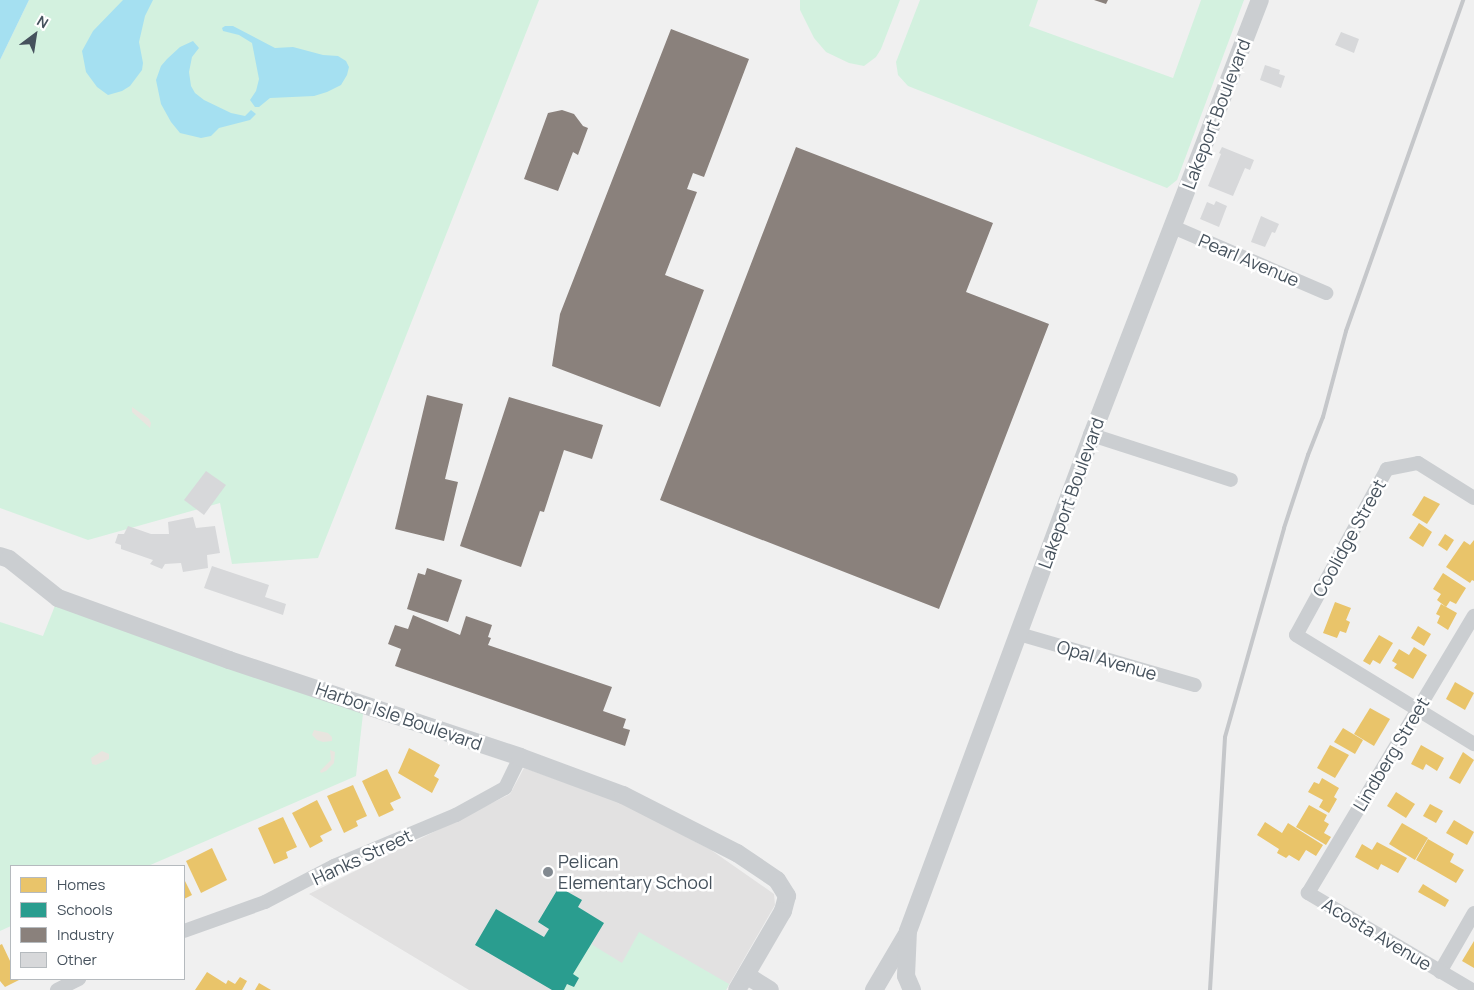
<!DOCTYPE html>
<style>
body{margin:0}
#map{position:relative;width:1474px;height:990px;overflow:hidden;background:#f0f0f0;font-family:Manrope,sans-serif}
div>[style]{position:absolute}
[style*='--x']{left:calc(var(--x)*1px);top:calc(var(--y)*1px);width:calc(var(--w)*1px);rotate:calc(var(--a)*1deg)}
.education>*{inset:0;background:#e2e1e1}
.green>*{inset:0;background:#d3f1df}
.sand>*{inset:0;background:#e8e5df}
.water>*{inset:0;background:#a5e0f1}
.homes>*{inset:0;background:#e9c46a}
.schools>*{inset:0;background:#2a9d8f}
.industry>*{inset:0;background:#8a817c}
.building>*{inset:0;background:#d7d8da}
.minor>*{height:14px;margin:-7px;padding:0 7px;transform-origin:7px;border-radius:7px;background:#cbced1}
.tertiary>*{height:18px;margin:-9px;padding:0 9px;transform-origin:9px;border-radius:9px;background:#cbced1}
.rail>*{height:4px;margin:-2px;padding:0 2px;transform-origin:2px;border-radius:2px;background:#c5c7ca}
.dots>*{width:14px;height:14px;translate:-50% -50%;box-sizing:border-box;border:2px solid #fff;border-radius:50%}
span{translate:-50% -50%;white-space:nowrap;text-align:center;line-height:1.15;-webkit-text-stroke:5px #fff;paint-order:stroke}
.street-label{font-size:18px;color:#46525d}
.poi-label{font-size:18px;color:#46525d}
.left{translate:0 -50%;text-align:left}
.legend{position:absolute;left:10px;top:865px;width:175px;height:115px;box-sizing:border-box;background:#fff;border:1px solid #b5babe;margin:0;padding:6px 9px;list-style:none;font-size:15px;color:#46525d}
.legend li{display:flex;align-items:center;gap:10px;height:25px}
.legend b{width:25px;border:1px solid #b5babe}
.north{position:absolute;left:10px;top:10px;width:50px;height:50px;-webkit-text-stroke:4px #fff;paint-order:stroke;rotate:31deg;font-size:14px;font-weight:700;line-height:20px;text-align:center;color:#46525d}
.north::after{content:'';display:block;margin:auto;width:18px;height:22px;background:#46525d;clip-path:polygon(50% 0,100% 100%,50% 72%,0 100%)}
</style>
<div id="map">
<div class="education">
<div style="clip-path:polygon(524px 768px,622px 803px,711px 850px,774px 894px,775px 905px,726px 990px,469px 990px,309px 894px,510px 794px)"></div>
</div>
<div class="green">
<div style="clip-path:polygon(29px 0,539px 0,318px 558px,232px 564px,220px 503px,88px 540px,0 508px,0 60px)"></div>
<div style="clip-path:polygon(800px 0,900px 0,881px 49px,876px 57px,864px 66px,849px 63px,826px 52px,814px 38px,800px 10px)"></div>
<div style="clip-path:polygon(920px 0,1038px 0,1029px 26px,1173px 78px,1201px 0,1244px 0,1177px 180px,1167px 188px,908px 86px,898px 75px,896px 62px)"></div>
<div style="clip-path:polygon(58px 598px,364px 705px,356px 776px,148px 866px,11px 866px,11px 926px,0 931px,0 622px,43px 636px)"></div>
<div style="clip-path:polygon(639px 932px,729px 984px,726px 990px,564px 990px,567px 984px,574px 987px,579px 978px,573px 974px,591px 944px,622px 963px)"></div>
</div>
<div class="sand">
<div style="clip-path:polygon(132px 407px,149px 419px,151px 423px,150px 428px,132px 412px)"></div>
<div style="clip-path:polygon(314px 730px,328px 733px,332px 737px,332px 741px,323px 742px,317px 740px,312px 735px)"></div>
<div style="clip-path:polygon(330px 750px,335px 752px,334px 763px,326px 771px,321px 773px,320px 771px,331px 760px)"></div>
<div style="clip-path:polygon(102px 751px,109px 754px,109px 759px,96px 765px,92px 764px,91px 758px)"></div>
</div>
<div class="water">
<div style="clip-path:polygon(0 0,29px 0,0 60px)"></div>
<div style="clip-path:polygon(123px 0,153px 0,145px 16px,139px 42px,143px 63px,142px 70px,130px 86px,122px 91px,108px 95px,97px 87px,86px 72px,82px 51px,93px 31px)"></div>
<div style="clip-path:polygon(225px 26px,233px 26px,275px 48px,293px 47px,323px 55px,338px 56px,346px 61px,349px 67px,347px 75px,341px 85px,327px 92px,314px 96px,270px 98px,259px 107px,255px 107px,250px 100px,256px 91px,259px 79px,252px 43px,239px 35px,223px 31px,222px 28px)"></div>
<div style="clip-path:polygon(193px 41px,199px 48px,192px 57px,189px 72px,191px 86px,195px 93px,204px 100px,231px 113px,245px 116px,251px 110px,256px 114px,250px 120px,219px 128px,211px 136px,201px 138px,180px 133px,171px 122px,161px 104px,156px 80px,161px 66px,167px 59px,180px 47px)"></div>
</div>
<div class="homes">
<div style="clip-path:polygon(1424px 496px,1440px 504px,1427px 524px,1412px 515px)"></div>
<div style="clip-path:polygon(1419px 523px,1432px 532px,1423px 547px,1409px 538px)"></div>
<div style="clip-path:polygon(1445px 534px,1454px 540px,1447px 551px,1438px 545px)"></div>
<div style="clip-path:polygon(1474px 540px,1474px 581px,1472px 580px,1470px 583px,1446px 567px,1464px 541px,1470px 545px)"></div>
<div style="clip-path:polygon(1443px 573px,1466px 588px,1456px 604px,1450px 601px,1446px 607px,1437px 600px,1441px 594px,1433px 589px)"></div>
<div style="clip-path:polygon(1335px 602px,1351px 608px,1346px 620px,1350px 622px,1346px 633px,1340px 631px,1337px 638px,1323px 633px)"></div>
<div style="clip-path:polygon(1441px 604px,1457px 613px,1448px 630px,1437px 623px,1440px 616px,1436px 614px)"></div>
<div style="clip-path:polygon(1418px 626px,1431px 634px,1424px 646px,1411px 638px)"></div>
<div style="clip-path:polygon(1379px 635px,1393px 643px,1380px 664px,1373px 660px,1370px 665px,1363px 661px)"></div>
<div style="clip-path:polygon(1414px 647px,1427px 655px,1413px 679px,1394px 668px,1397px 664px,1392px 661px,1399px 649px,1409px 655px)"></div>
<div style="clip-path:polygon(1455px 682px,1474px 693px,1465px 710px,1446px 699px)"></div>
<div style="clip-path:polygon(1370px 708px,1390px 719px,1374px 746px,1354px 734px)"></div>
<div style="clip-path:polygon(1343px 728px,1363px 740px,1355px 754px,1334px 742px)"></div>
<div style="clip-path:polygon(1330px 745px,1349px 755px,1335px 778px,1317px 768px)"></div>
<div style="clip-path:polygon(1421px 745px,1444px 758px,1437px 771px,1426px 764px,1423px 770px,1411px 764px)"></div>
<div style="clip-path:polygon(409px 748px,440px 765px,434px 776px,439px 779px,432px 793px,398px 773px)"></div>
<div style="clip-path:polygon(1463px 752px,1474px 760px,1460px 784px,1449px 778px)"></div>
<div style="clip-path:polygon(387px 769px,401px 798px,390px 803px,394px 810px,379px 817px,362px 781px)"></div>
<div style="clip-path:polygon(1322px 778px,1339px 788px,1334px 797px,1337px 799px,1329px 813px,1319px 807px,1323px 800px,1308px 792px,1314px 782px,1319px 784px)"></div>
<div style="clip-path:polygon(353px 785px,367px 816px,356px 821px,358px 826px,344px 833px,327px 796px)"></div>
<div style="clip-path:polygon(1396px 792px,1415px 804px,1406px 818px,1387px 806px)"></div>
<div style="clip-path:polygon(317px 800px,332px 830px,320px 836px,323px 841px,310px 848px,292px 813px)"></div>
<div style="clip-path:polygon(1430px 804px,1443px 811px,1436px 823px,1423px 816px)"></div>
<div style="clip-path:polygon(1309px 805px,1327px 815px,1324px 821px,1329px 824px,1324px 833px,1331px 837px,1326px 845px,1296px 827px)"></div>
<div style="clip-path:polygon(283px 817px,297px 847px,286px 852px,288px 858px,274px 864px,258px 828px)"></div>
<div style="clip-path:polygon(1454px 820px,1474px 832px,1467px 845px,1446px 833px)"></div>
<div style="clip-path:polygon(1265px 822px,1282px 833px,1288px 823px,1323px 845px,1316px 856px,1306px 850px,1299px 861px,1289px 855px,1286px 858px,1277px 853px,1279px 849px,1257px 835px)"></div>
<div style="clip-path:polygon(1402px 823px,1428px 838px,1415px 860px,1389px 844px)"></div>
<div style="clip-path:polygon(1428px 839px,1454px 854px,1450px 862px,1464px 870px,1456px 883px,1416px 860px)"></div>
<div style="clip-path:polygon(1377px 842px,1407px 858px,1398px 873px,1381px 864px,1378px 870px,1355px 857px,1362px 844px,1372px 850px)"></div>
<div style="clip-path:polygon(212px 848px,227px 880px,201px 893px,186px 861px)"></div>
<div style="clip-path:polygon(184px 879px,192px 895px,184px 899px)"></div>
<div style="clip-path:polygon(1423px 884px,1449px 900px,1445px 907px,1418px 892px)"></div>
<div style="clip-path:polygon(1474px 941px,1474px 968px,1462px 961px)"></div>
<div style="clip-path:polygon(2px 944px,11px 963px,11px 979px,21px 979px,5px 987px,0 981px,0 945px)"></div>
<div style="clip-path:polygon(207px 972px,226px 984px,228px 980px,235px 984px,240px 977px,247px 981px,242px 990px,195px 990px)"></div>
<div style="clip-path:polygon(259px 983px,271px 990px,255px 990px)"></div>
</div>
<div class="schools">
<div style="clip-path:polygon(559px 887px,582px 900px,578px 907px,604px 923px,573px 974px,579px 978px,574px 987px,567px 984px,564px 990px,552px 990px,475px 945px,496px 909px,544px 937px,549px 929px,538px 922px)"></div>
</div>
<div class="industry">
<div style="clip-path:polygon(1094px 0,1108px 0,1106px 4px)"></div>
<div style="clip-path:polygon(671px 29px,749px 59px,704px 177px,693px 173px,687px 189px,697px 192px,665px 275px,704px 290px,660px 407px,552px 366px,560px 314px)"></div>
<div style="clip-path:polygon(562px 110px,574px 114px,583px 126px,588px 128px,578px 155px,573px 152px,558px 191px,524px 179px,548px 113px)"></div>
<div style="clip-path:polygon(796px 147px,993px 223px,966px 292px,1049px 324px,939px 609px,660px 500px)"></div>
<div style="clip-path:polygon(427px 395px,463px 404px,445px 479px,458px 482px,444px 541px,395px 529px)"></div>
<div style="clip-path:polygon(509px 397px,603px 425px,592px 459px,564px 450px,544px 512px,540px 511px,521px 567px,460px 546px)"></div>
<div style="clip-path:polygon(427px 568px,462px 580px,448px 622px,407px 609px,418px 573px,425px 575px)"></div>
<div style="clip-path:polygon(413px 615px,460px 635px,466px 616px,492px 625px,488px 637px,491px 638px,488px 645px,612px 687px,603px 711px,626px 719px,623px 728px,630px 730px,625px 746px,395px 666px,401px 649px,388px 644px,395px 625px,408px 629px)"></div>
</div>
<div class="building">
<div style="clip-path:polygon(1341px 32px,1359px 39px,1354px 53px,1335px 45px)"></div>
<div style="clip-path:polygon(1265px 65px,1280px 70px,1279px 74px,1285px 76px,1281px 88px,1260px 80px)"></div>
<div style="clip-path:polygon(1222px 147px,1254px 160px,1250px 170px,1245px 168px,1233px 196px,1208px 186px,1221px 154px,1219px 153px)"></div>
<div style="clip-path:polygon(1216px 201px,1227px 206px,1219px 227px,1200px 219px,1207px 202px,1214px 205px)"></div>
<div style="clip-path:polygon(1261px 216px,1279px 224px,1275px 233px,1272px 232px,1265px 247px,1251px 242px)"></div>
<div style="clip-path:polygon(206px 471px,226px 485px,204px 515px,184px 500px)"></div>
<div style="clip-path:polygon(193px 517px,196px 528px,215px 526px,220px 553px,207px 555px,208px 568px,183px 572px,181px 563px,165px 564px,162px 569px,150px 564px,153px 560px,121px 549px,121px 545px,115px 543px,118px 534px,124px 534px,128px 526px,151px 534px,169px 534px,168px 522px)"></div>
<div style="clip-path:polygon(212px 566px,269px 585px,265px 597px,286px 604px,283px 615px,204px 588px)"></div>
</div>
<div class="minor">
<div style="--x:1173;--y:227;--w:167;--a:23.3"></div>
<div style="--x:1092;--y:435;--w:146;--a:17.9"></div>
<div style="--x:1474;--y:498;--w:66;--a:-148"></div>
<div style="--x:1418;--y:463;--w:32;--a:169"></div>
<div style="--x:1387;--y:469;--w:189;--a:118.7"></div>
<div style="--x:1296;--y:635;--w:209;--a:31.5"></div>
<div style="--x:1019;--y:634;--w:183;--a:16.2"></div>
<div style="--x:184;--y:931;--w:86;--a:-19.7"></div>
<div style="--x:265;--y:902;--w:78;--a:-27.6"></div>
<div style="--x:334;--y:866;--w:132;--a:-22.7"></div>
<div style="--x:456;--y:815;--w:56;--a:-28.9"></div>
<div style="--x:505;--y:788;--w:34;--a:-64"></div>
<div style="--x:1440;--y:972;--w:68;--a:-60"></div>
<div style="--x:57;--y:990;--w:25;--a:-27"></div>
<div style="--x:1472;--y:990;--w:191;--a:-149.4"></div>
<div style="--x:1308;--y:893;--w:323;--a:-59.1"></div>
</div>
<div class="tertiary">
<div style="--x:0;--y:556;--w:9;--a:18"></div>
<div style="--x:9;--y:559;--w:63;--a:38.5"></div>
<div style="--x:58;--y:598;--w:182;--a:19.9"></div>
<div style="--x:229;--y:660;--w:307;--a:18.4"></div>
<div style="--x:520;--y:757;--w:110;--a:20.3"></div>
<div style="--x:623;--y:795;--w:128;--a:27"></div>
<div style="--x:737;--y:853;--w:48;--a:34"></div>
<div style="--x:777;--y:880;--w:19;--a:58"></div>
<div style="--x:787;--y:896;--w:16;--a:105"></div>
<div style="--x:783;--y:911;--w:91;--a:120.2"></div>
<div style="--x:746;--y:975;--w:28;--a:32"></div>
<div style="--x:874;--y:990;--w:65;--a:-59.5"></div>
<div style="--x:912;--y:990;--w:15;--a:-113"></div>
<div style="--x:906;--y:976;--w:45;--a:-87.5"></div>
<div style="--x:908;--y:931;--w:529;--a:-69.65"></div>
<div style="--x:1092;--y:435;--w:466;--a:-68.9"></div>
</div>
<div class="rail">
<div style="--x:1210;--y:990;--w:253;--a:-86.6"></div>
<div style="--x:1225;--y:737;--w:217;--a:-74.2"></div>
<div style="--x:1284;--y:528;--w:77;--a:-71.8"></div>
<div style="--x:1308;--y:455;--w:41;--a:-68.5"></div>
<div style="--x:1323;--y:417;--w:89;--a:-75"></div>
<div style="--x:1346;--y:331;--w:351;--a:-70.5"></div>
</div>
<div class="dots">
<div style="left:548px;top:872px;background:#828990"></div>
</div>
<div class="street-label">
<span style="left:1216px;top:114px;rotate:-69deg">Lakeport Boulevard</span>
<span style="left:1249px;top:260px;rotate:23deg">Pearl Avenue</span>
<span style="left:1071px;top:493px;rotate:-70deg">Lakeport Boulevard</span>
<span style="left:1349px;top:538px;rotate:-61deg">Coolidge Street</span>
<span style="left:1107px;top:660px;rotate:16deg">Opal Avenue</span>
<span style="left:399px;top:716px;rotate:19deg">Harbor Isle Boulevard</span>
<span style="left:1391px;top:754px;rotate:-59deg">Lindberg Street</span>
<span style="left:362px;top:857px;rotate:-25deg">Hanks Street</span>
<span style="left:1377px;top:934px;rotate:31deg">Acosta Avenue</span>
</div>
<div class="poi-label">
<span class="left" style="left:558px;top:872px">Pelican<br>Elementary School</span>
</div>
<ul class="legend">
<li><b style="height:14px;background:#e9c46a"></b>Homes</li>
<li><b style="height:14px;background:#2a9d8f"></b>Schools</li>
<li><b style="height:14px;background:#8a817c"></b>Industry</li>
<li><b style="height:14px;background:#d7d8da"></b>Other</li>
</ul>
<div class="north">N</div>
</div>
